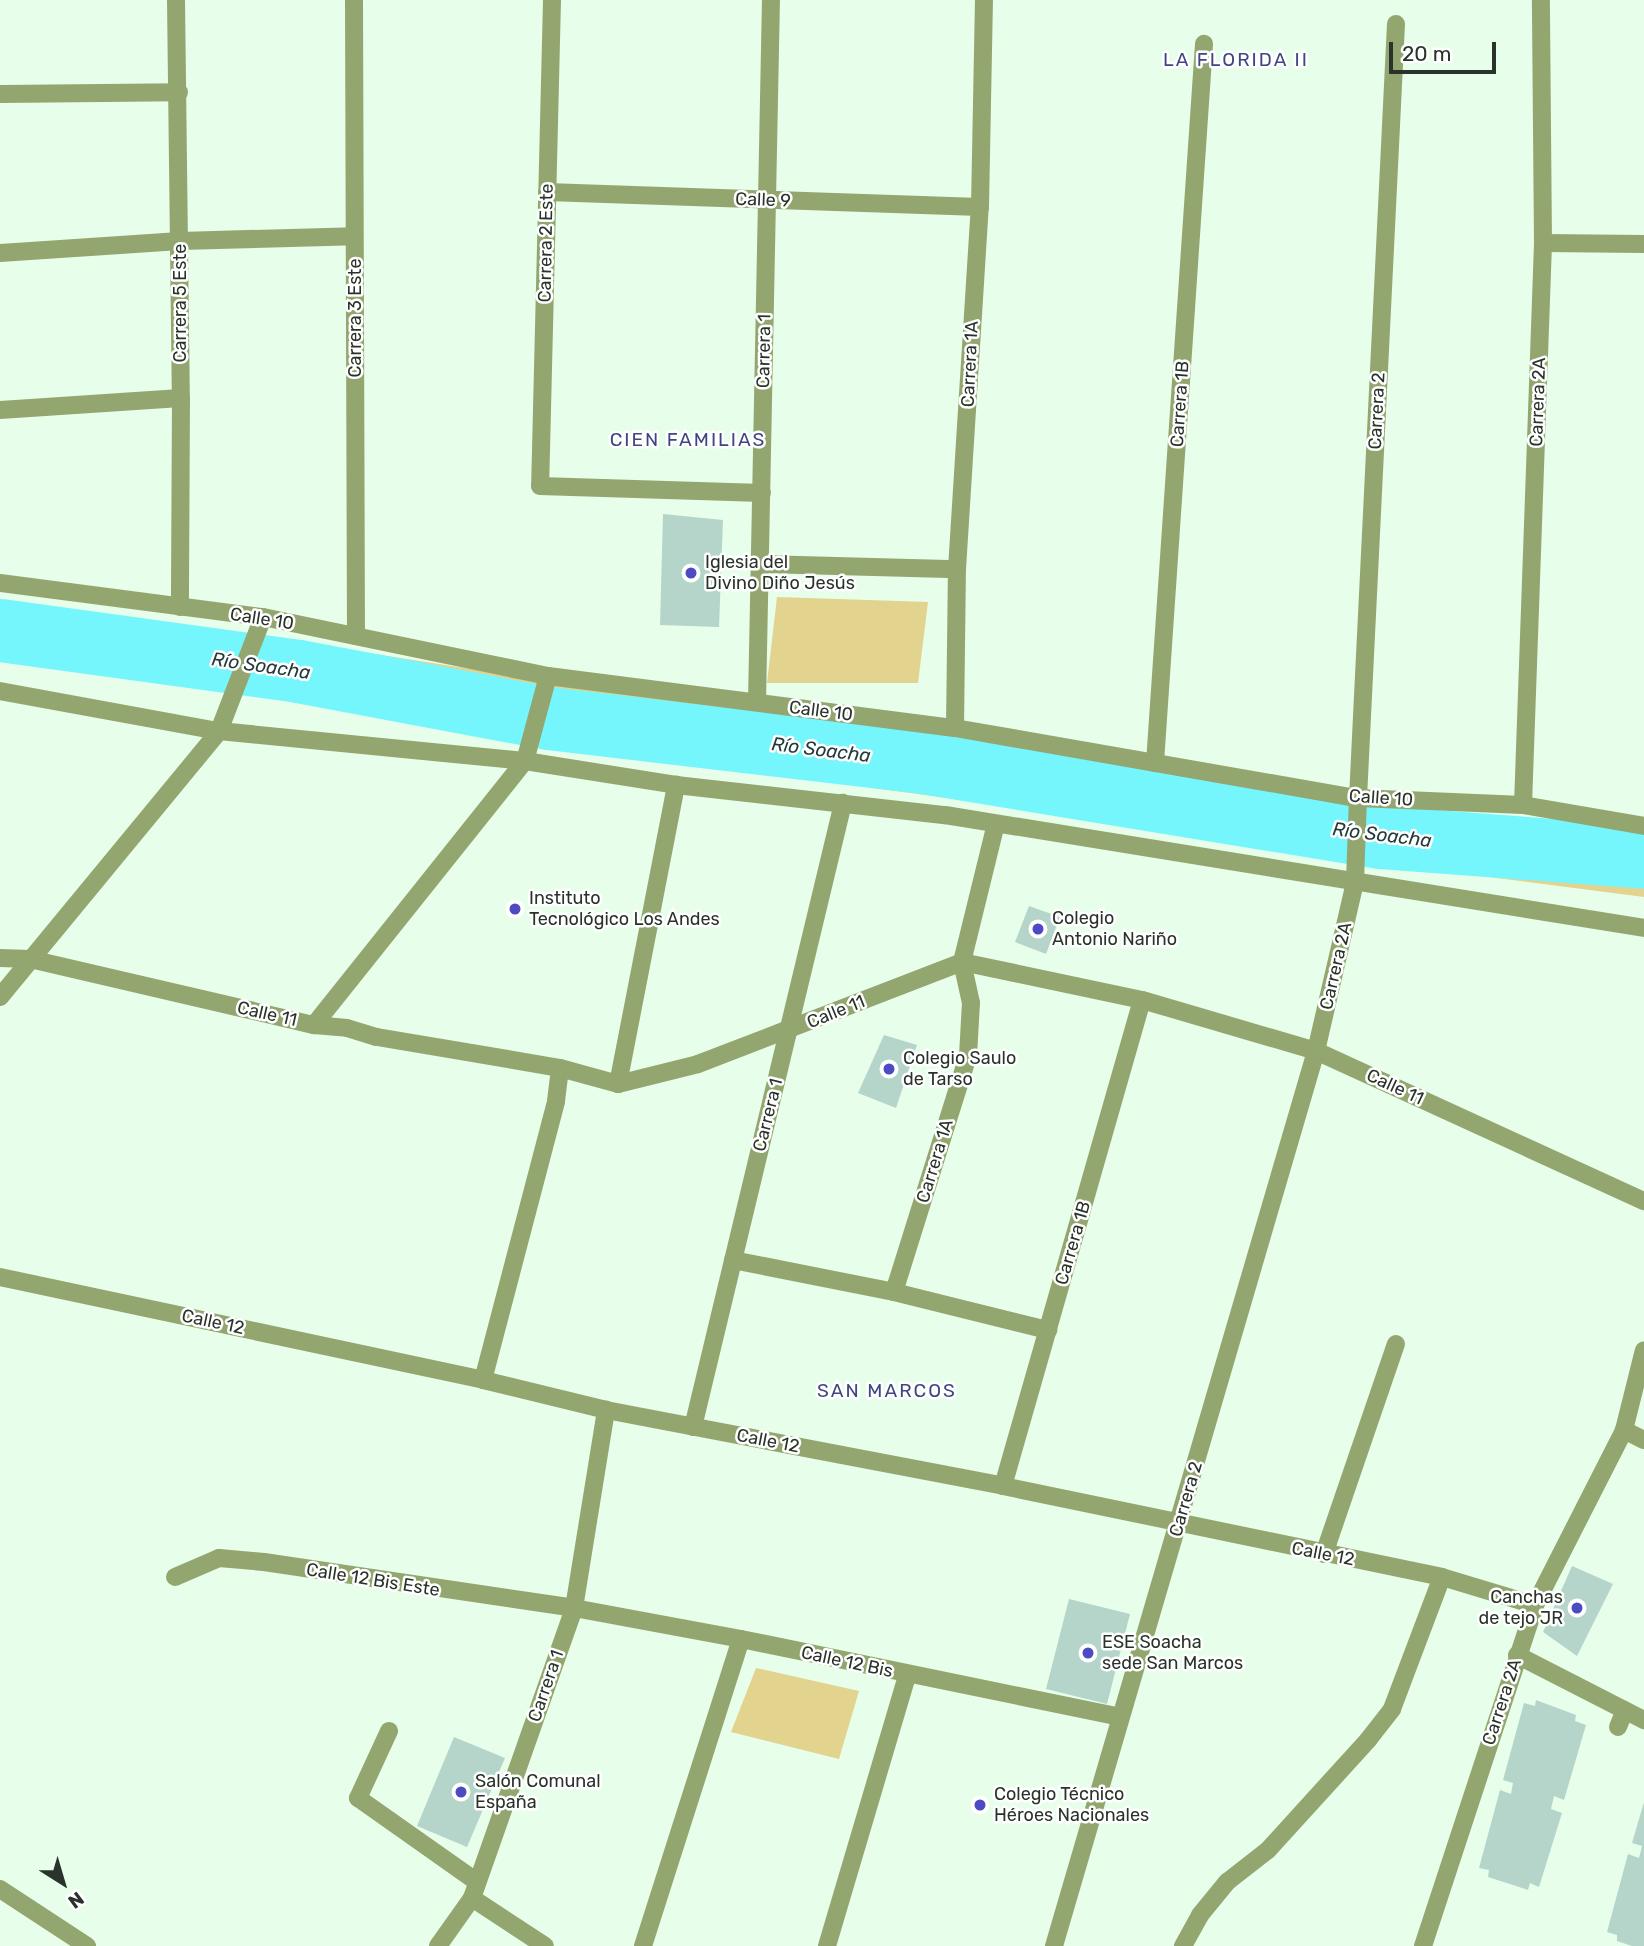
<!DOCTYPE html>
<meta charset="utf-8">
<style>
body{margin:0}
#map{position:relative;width:1644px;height:1946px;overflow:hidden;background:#e7feea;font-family:Rubik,sans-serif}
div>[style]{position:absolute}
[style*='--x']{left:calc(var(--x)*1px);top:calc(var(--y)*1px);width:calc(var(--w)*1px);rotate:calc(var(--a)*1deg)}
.green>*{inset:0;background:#e2d38e}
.river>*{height:63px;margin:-31.5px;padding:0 31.5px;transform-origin:31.5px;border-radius:31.5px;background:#75f6fd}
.building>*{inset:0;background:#b5d5cb}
.service>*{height:18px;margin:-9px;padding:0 9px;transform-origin:9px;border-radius:9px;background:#94a66f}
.pedestrian>*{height:18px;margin:-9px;padding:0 9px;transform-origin:9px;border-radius:9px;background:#94a66f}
.minor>*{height:18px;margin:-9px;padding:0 9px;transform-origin:9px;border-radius:9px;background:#94a66f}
.tertiary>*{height:18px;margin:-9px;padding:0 9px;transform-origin:9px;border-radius:9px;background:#94a66f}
.dots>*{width:19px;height:19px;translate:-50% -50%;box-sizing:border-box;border:4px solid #fff;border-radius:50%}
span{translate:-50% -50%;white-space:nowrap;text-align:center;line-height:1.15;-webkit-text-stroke:5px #fff;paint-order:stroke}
.street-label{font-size:18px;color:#2a332b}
.poi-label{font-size:18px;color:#2a332b}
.left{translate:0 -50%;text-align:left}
.right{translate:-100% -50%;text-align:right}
.neighbourhood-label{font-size:19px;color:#414683;letter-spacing:2px}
.water-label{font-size:19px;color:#233a3b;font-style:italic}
.north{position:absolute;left:28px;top:1848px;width:70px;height:70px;-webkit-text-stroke:5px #fff;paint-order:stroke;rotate:143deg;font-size:19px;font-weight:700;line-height:28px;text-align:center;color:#2a332b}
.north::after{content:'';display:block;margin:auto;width:24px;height:32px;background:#2a332b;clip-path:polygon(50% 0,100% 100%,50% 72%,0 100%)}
.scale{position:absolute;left:1389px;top:42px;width:107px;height:32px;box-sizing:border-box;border:4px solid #2a332b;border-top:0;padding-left:9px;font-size:21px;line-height:24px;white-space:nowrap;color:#2a332b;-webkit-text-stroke:5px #fff;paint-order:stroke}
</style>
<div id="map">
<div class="green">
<div style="clip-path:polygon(777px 597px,928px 602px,918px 683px,767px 683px)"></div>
<div style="clip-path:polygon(0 604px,252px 635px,954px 744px,1358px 813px,1644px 828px,1644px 897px,1356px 860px,947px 798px,531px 741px,222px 690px,0 659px)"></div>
<div style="clip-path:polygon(756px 1668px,859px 1691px,839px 1759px,731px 1732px)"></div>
</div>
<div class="river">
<div style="--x:0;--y:630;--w:301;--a:7.8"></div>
<div style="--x:298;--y:671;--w:254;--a:10.6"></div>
<div style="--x:548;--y:718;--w:371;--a:6.7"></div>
<div style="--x:916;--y:761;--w:471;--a:9.3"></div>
<div style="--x:1381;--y:837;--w:264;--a:4.3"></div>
</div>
<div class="building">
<div style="clip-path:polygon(663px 514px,723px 520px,719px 627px,660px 625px)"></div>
<div style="clip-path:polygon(1029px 906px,1060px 917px,1046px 954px,1015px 942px)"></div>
<div style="clip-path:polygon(884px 1035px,917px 1045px,896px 1108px,858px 1093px)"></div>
<div style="clip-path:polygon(1572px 1566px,1613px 1584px,1577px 1656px,1543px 1632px)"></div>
<div style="clip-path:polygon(1069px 1599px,1130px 1614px,1107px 1704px,1046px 1689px)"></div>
<div style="clip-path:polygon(1536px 1700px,1576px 1715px,1575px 1721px,1586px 1725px,1564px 1800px,1554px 1796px,1551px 1809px,1562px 1813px,1539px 1887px,1530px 1883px,1528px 1890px,1488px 1877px,1489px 1870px,1479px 1868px,1500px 1790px,1511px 1794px,1513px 1783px,1503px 1780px,1524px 1703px,1535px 1706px)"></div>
<div style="clip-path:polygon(454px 1737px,505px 1758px,467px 1847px,417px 1826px)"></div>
<div style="clip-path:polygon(1644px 1802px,1644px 1946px,1632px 1946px,1617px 1941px,1617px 1935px,1607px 1932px,1628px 1854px,1639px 1858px,1642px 1846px,1632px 1843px)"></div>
</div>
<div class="service">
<div style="--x:1618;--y:1727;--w:18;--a:-68"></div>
<div style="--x:389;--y:1731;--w:74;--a:114.8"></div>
<div style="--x:358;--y:1798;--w:146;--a:35.2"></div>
</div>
<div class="pedestrian">
<div style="--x:525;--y:761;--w:88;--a:-74.9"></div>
<div style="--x:1355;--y:882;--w:84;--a:-88"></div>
</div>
<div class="minor">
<div style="--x:176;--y:0;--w:398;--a:89.3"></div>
<div style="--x:181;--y:398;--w:209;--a:90.3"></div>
<div style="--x:354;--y:0;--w:636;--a:89.82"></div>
<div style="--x:552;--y:0;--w:486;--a:91.4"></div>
<div style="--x:540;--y:486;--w:222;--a:1.8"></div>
<div style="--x:0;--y:94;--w:179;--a:-0.6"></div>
<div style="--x:547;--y:192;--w:433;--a:2"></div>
<div style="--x:1543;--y:243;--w:101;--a:0.6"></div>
<div style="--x:0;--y:253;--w:180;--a:-3.8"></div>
<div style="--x:180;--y:241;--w:174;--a:-1.6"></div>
<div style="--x:0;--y:410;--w:181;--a:-3.8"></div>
<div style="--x:760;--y:564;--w:197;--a:1.5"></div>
<div style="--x:0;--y:583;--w:265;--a:7.4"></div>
<div style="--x:263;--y:617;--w:291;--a:11.7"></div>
<div style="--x:548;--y:676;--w:410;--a:7.3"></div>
<div style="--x:955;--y:728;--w:409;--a:9.9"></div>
<div style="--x:1358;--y:798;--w:165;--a:2.4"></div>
<div style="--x:1523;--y:805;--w:123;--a:9.8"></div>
<div style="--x:0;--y:691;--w:223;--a:10.4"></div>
<div style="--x:219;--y:731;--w:307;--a:5.6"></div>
<div style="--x:525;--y:761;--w:153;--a:9"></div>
<div style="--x:676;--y:785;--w:271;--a:6.4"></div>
<div style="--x:945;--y:815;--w:708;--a:9.18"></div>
<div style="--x:757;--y:702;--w:702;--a:-88.86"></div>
<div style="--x:955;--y:728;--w:159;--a:-89.3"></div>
<div style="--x:957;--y:569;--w:363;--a:-86.4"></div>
<div style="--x:980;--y:207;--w:207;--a:-88.9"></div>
<div style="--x:1155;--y:763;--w:721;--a:-86.1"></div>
<div style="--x:1358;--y:798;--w:775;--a:-87.19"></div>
<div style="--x:1523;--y:805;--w:562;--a:-87.96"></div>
<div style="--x:1543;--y:243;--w:243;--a:-90.5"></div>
<div style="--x:0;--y:958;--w:30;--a:2"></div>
<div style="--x:30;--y:959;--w:292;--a:13.1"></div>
<div style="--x:314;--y:1025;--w:33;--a:5"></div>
<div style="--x:347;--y:1028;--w:31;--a:17"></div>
<div style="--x:377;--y:1037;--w:186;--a:9.6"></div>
<div style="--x:560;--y:1068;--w:60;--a:15.4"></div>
<div style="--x:618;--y:1084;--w:82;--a:-14"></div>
<div style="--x:698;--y:1064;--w:283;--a:-21.1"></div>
<div style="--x:962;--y:962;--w:184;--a:11.9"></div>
<div style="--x:1142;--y:1000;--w:181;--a:16.3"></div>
<div style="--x:1316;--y:1051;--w:361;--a:24.6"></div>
<div style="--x:0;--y:997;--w:345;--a:-50.5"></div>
<div style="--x:219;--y:731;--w:122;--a:-68.9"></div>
<div style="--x:314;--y:1025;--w:338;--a:-51.4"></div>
<div style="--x:618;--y:1084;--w:305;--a:-79"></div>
<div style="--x:733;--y:1260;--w:164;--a:11.2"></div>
<div style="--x:894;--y:1292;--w:159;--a:13.9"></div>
<div style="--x:0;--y:1277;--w:494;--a:12"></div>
<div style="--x:483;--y:1380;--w:127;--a:13.7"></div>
<div style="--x:606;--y:1410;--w:404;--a:10.8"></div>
<div style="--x:1003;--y:1486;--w:448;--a:11.7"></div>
<div style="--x:1442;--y:1577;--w:97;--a:16.8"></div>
<div style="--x:894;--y:1292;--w:247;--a:-72.6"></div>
<div style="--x:968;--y:1056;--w:53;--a:-86.8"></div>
<div style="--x:971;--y:1003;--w:42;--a:-102.4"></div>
<div style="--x:962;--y:962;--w:142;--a:-76.2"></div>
<div style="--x:483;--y:1380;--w:288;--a:-75.3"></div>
<div style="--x:556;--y:1101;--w:33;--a:-83"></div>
<div style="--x:693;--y:1427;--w:642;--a:-76.48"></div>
<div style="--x:1624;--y:1430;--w:22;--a:27"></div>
<div style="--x:1003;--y:1486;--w:505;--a:-74.04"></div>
<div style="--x:1324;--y:1554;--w:222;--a:-71.1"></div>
<div style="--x:175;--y:1577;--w:48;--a:-23.4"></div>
<div style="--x:219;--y:1558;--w:45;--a:5.1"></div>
<div style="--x:264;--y:1562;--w:313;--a:8.4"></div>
<div style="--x:574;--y:1608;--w:170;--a:10.5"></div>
<div style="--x:741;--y:1639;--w:387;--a:11.6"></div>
<div style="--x:1517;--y:1655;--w:143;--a:27.1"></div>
<div style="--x:0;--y:1889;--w:104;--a:33.2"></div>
<div style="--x:472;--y:1898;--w:87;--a:33.3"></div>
<div style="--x:438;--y:1946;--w:59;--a:-54.7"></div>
<div style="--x:472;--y:1898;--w:307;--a:-70.6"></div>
<div style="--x:574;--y:1608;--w:201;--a:-80.8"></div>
<div style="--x:643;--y:1946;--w:322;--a:-72.3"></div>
<div style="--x:827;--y:1946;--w:282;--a:-73.5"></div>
<div style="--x:1054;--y:1946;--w:933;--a:-73.68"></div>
<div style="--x:1316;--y:1051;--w:173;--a:-77"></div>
<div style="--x:1183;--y:1946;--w:35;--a:-61"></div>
<div style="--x:1200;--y:1915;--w:43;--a:-50.7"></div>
<div style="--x:1227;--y:1882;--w:52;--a:-38"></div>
<div style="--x:1268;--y:1850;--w:149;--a:-47.7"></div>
<div style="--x:1368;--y:1740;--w:39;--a:-52"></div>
<div style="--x:1392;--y:1709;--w:141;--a:-69.3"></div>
</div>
<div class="tertiary">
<div style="--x:1423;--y:1946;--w:359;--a:-71.8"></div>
<div style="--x:1535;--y:1605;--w:196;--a:-63"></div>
<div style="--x:1624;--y:1430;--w:82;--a:-76"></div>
</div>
<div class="dots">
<div style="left:691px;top:573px;background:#4c4bc1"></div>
<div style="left:515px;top:909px;background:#4c4bc1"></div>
<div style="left:1038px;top:929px;background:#4c4bc1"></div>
<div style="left:889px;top:1069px;background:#4c4bc1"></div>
<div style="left:1577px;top:1608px;background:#4c4bc1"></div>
<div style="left:1088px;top:1653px;background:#4c4bc1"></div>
<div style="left:461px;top:1792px;background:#4c4bc1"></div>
<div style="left:980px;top:1805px;background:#4c4bc1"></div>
</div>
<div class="street-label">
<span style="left:763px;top:200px;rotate:2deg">Calle 9</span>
<span style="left:546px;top:243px;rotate:-89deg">Carrera 2 Este</span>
<span style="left:180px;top:303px;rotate:-90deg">Carrera 5 Este</span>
<span style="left:355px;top:318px;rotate:-90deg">Carrera 3 Este</span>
<span style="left:764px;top:351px;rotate:-89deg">Carrera 1</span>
<span style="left:970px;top:364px;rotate:-87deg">Carrera 1A</span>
<span style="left:1538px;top:402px;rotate:-88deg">Carrera 2A</span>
<span style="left:1180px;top:404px;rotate:-86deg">Carrera 1B</span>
<span style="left:1377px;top:411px;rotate:-87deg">Carrera 2</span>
<span style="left:262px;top:619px;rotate:9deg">Calle 10</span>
<span style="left:821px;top:711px;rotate:7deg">Calle 10</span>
<span style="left:1381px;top:798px;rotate:4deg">Calle 10</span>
<span style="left:1336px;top:966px;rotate:-77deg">Carrera 2A</span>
<span style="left:836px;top:1012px;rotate:-22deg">Calle 11</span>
<span style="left:267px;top:1014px;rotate:13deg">Calle 11</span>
<span style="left:1395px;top:1087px;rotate:25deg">Calle 11</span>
<span style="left:768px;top:1115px;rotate:-76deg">Carrera 1</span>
<span style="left:935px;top:1161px;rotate:-73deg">Carrera 1A</span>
<span style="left:1073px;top:1243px;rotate:-74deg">Carrera 1B</span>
<span style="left:213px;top:1322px;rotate:12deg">Calle 12</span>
<span style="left:768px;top:1441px;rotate:11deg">Calle 12</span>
<span style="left:1186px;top:1499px;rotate:-74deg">Carrera 2</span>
<span style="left:1323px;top:1554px;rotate:11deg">Calle 12</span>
<span style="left:373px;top:1580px;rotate:9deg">Calle 12 Bis Este</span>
<span style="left:847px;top:1662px;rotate:12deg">Calle 12 Bis</span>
<span style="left:546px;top:1686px;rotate:-71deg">Carrera 1</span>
<span style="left:1502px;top:1702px;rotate:-72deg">Carrera 2A</span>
</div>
<div class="poi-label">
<span class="left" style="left:705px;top:573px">Iglesia del<br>Divino Diño Jesús</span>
<span class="left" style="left:529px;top:909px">Instituto<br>Tecnológico Los Andes</span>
<span class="left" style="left:1052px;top:929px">Colegio<br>Antonio Nariño</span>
<span class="left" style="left:903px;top:1069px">Colegio Saulo<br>de Tarso</span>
<span class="right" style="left:1563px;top:1608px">Canchas<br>de tejo JR</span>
<span class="left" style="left:1102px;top:1653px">ESE Soacha<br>sede San Marcos</span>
<span class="left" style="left:475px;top:1792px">Salón Comunal<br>España</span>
<span class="left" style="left:994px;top:1805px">Colegio Técnico<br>Héroes Nacionales</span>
</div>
<div class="neighbourhood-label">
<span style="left:1236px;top:60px">LA FLORIDA II</span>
<span style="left:688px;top:440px">CIEN FAMILIAS</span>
<span style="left:887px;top:1391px">SAN MARCOS</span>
</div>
<div class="water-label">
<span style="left:261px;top:666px;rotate:8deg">Río Soacha</span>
<span style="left:821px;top:750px;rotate:7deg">Río Soacha</span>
<span style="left:1382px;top:835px;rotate:7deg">Río Soacha</span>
</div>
<div class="north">N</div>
<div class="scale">20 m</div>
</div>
